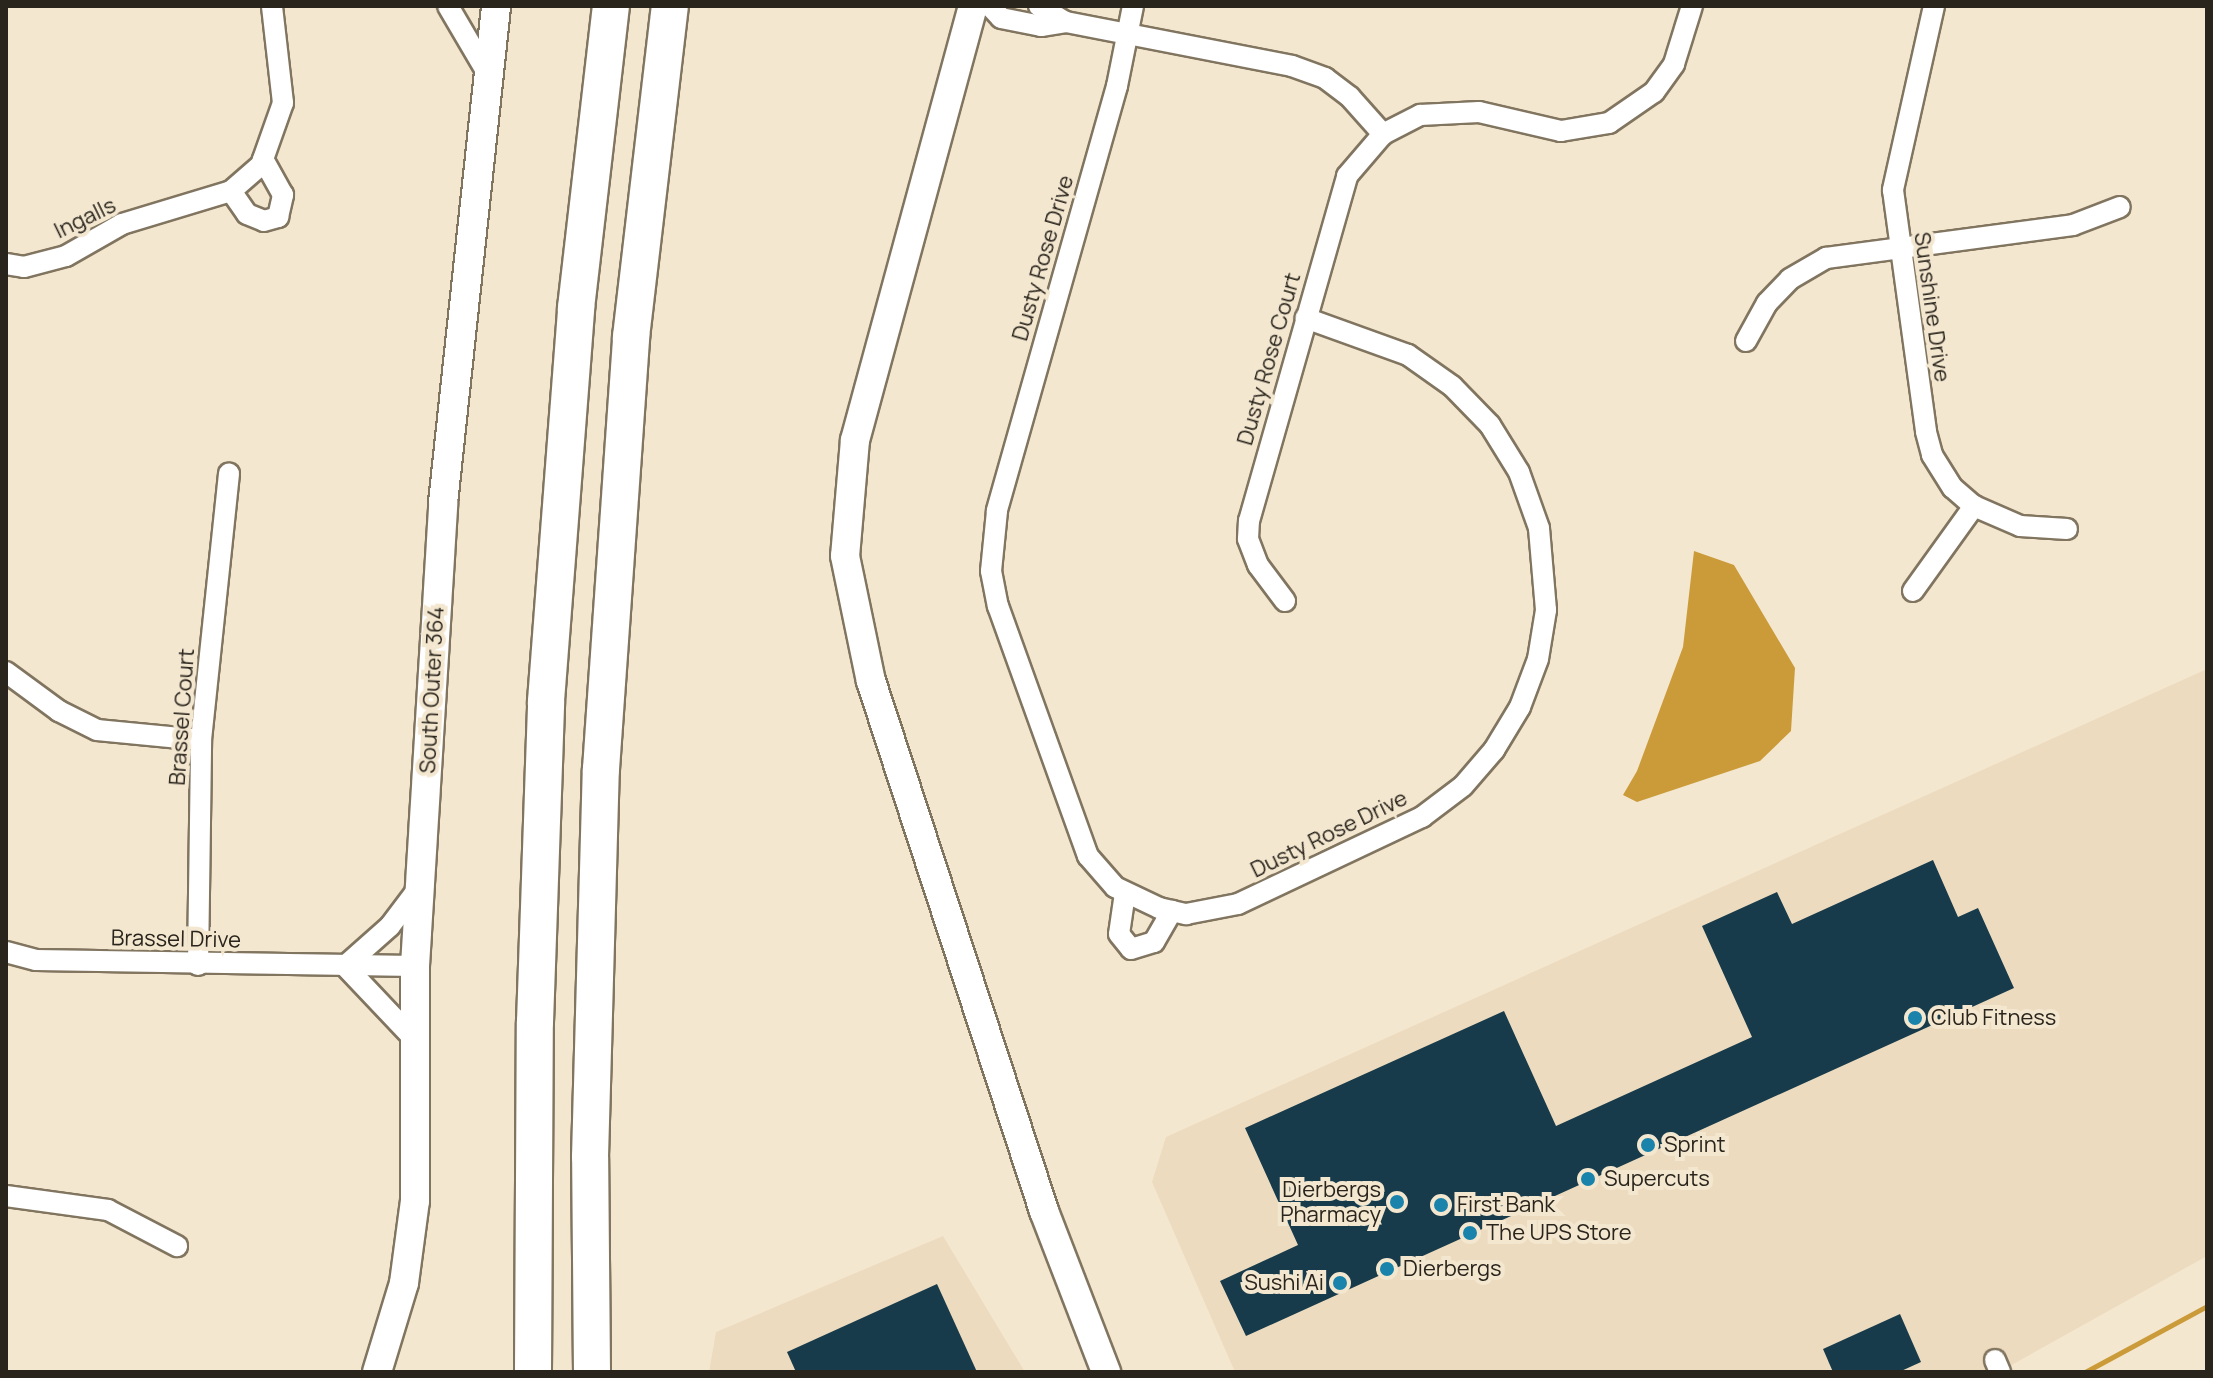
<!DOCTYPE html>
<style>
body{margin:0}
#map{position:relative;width:2213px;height:1378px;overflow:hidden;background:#f4e7d0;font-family:Manrope,sans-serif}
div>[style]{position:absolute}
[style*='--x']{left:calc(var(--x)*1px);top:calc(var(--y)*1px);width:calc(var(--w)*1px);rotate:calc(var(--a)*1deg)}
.built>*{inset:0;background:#eddbbf}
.water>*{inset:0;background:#cb9b3a}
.stream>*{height:5px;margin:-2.5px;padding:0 2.5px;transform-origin:2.5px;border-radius:2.5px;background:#cb9b3a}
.building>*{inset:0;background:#173b4b}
.roads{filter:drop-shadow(2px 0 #817560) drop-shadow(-2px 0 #817560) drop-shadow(0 2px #817560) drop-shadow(0 -2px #817560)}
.street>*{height:20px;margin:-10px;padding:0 10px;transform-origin:10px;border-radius:10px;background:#fff}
.secondary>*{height:28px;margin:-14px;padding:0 14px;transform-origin:14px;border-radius:14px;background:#fff}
.highway>*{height:36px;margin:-18px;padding:0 18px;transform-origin:18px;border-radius:18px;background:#fff}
.dots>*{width:22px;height:22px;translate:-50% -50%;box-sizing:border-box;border:4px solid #f4e7d0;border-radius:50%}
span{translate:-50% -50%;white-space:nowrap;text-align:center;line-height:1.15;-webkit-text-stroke:8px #f4e7d0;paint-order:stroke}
.street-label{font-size:22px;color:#29241c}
.poi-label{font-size:22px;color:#29241c}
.left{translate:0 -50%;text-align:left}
.right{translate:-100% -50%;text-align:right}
.frame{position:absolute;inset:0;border:8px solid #29241c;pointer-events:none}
</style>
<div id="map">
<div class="built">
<div style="clip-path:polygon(2207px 669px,2207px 1256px,1999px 1372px,1235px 1372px,1152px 1182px,1166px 1137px)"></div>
<div style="clip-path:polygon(943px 1236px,1025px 1372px,709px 1372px,716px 1332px)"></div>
</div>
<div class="water">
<div style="clip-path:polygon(1694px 551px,1734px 565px,1795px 668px,1791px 731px,1760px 761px,1637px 802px,1623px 795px,1637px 771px,1683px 647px)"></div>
</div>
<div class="stream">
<div style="--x:2085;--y:1372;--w:139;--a:-28.4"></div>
</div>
<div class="building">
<div style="clip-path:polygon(1933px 860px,1958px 917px,1978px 908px,2014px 988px,1246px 1336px,1220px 1281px,1298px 1245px,1245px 1128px,1504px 1011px,1556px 1126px,1752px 1037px,1702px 926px,1777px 892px,1792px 924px)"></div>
<div style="clip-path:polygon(937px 1284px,977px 1372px,796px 1372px,787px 1352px)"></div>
<div style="clip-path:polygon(1900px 1314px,1921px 1362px,1899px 1372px,1833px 1372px,1823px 1349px)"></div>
</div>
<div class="roads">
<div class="street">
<div style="--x:448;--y:6;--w:81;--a:59.6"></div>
<div style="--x:990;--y:6;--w:16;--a:47"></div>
<div style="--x:1001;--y:18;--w:41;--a:11.3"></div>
<div style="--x:1041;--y:26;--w:25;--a:-9"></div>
<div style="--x:1066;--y:22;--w:230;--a:11"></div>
<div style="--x:1292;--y:66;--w:35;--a:20"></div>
<div style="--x:1325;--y:78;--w:31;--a:37"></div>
<div style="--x:1350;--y:97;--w:50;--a:48.3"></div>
<div style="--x:1039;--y:6;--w:31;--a:31"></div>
<div style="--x:1133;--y:6;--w:82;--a:101.3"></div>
<div style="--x:1117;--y:86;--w:442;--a:105.8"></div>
<div style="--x:997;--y:511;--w:60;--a:95.7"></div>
<div style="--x:991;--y:571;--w:36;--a:79"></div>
<div style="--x:998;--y:606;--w:266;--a:70.2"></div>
<div style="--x:1088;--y:856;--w:41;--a:48.9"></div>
<div style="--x:1115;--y:887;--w:49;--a:25.5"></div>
<div style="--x:1159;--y:908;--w:28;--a:13"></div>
<div style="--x:1186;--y:914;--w:53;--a:-10.9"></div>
<div style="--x:1238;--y:904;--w:204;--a:-25.3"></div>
<div style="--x:1422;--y:817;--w:51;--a:-37.1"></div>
<div style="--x:1463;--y:786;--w:48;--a:-49.3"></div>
<div style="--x:1494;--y:750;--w:50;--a:-58.8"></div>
<div style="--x:1520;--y:707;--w:51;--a:-69.4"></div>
<div style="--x:1538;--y:659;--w:50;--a:-80.7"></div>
<div style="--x:1546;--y:610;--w:82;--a:-94.9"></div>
<div style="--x:1539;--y:528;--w:59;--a:-109.7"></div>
<div style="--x:1519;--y:472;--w:55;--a:-121.7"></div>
<div style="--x:1490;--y:425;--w:54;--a:-134.3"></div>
<div style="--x:1452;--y:386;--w:54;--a:-144.8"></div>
<div style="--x:1408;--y:355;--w:109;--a:-160.2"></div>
<div style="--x:1934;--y:6;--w:189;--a:102.6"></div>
<div style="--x:1893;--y:190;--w:244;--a:82.2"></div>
<div style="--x:1926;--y:432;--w:24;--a:75"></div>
<div style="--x:1932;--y:455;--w:39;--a:58"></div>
<div style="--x:1953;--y:488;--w:28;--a:41"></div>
<div style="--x:1974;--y:506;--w:50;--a:23.5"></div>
<div style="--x:2020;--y:526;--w:47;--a:3.7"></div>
<div style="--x:231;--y:191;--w:28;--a:55"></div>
<div style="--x:247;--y:214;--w:18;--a:22"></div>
<div style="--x:264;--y:221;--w:15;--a:-16"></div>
<div style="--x:278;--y:217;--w:23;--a:-77"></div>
<div style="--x:283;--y:195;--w:41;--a:-119.1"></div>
<div style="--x:6;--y:264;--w:18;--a:9"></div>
<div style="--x:24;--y:267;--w:43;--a:-14.7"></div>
<div style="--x:66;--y:256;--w:64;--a:-29.7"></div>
<div style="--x:122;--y:224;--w:114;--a:-16.8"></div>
<div style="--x:231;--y:191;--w:40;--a:-41"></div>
<div style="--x:261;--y:165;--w:66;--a:-70.5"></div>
<div style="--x:283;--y:103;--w:98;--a:-96.5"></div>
<div style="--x:1746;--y:341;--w:43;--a:-61.1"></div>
<div style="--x:1767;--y:303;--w:33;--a:-46"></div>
<div style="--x:1790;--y:279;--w:42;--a:-30.3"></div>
<div style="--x:1826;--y:258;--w:249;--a:-7.6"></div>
<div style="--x:2073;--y:225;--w:50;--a:-21"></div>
<div style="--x:1913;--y:591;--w:105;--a:-54.3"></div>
<div style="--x:1285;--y:601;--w:45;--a:-126.9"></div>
<div style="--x:1258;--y:565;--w:28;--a:-111"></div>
<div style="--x:1248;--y:539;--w:18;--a:-87"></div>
<div style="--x:1249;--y:521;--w:359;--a:-74.1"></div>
<div style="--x:1347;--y:176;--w:55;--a:-49.4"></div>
<div style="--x:1383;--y:134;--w:42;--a:-27.2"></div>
<div style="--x:1420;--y:115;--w:59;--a:-2.9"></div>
<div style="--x:1479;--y:112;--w:84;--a:13"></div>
<div style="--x:1561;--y:131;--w:49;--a:-9.5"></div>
<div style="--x:1609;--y:123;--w:55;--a:-34.6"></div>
<div style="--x:1654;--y:92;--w:34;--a:-54"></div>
<div style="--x:1674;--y:64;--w:61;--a:-72.8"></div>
<div style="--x:6;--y:672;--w:66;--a:36.3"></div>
<div style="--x:59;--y:711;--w:42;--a:26.6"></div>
<div style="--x:97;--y:730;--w:104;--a:5.5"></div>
<div style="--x:1125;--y:893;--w:41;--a:98.3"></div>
<div style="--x:1119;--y:934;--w:19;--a:51"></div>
<div style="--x:1131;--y:949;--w:24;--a:-17"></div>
<div style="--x:1154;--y:942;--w:36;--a:-60"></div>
<div style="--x:6;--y:952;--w:31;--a:15"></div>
<div style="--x:36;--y:960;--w:379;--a:0.9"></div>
<div style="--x:198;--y:965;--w:225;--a:-89.2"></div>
<div style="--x:201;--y:740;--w:268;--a:-84"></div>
<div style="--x:415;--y:1040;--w:102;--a:-133.4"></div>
<div style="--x:345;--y:966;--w:60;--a:-41.6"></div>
<div style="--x:390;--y:926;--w:46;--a:-52.9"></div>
<div style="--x:6;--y:1196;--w:103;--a:7.8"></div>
<div style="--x:108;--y:1210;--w:78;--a:27.6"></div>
<div style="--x:1995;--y:1360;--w:13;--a:67"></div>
</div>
<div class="secondary">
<div style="--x:973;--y:6;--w:450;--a:105.2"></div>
<div style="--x:855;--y:440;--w:116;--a:94.9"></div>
<div style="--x:845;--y:556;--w:128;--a:78.3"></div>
<div style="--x:871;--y:681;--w:558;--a:71.92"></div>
<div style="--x:1044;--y:1211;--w:173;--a:68.9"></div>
<div style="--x:377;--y:1372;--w:93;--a:-73.1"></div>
<div style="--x:404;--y:1283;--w:83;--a:-82.4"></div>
<div style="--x:415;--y:1201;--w:235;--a:-90"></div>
<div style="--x:415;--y:966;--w:464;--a:-86.5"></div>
<div style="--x:443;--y:503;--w:500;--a:-83.9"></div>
</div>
<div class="highway">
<div style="--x:533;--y:1372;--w:350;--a:-89.7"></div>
<div style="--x:535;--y:1022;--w:321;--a:-88"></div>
<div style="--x:546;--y:701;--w:394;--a:-85.6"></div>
<div style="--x:576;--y:308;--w:304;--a:-83.4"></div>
<div style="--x:592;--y:1372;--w:215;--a:-90.5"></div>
<div style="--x:590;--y:1157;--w:388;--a:-88.4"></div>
<div style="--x:601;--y:769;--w:433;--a:-86"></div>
<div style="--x:631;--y:337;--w:333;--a:-83.3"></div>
</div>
</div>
<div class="dots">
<div style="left:1915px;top:1018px;background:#1983ab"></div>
<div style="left:1648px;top:1145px;background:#1983ab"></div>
<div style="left:1588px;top:1179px;background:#1983ab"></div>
<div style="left:1397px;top:1202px;background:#1983ab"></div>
<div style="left:1441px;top:1205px;background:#1983ab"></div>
<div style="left:1470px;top:1233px;background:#1983ab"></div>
<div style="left:1387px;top:1269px;background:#1983ab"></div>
<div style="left:1340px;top:1283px;background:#1983ab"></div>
</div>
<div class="street-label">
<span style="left:85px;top:218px;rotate:-26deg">Ingalls</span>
<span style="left:1043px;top:258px;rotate:-74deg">Dusty Rose Drive</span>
<span style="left:1932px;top:307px;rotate:82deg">Sunshine Drive</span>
<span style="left:1269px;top:359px;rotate:-74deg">Dusty Rose Court</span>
<span style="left:432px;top:690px;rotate:-87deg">South Outer 364</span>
<span style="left:182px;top:717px;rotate:-86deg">Brassel Court</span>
<span style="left:1329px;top:834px;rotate:-26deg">Dusty Rose Drive</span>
<span style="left:176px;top:939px;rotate:1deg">Brassel Drive</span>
</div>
<div class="poi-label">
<span class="left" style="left:1931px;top:1018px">Club Fitness</span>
<span class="left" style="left:1664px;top:1145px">Sprint</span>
<span class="left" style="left:1604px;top:1179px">Supercuts</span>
<span class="right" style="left:1381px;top:1202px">Dierbergs<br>Pharmacy</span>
<span class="left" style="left:1457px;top:1205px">First Bank</span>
<span class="left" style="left:1486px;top:1233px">The UPS Store</span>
<span class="left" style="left:1403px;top:1269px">Dierbergs</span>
<span class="right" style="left:1324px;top:1283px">Sushi Ai</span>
</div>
<div class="frame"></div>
</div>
